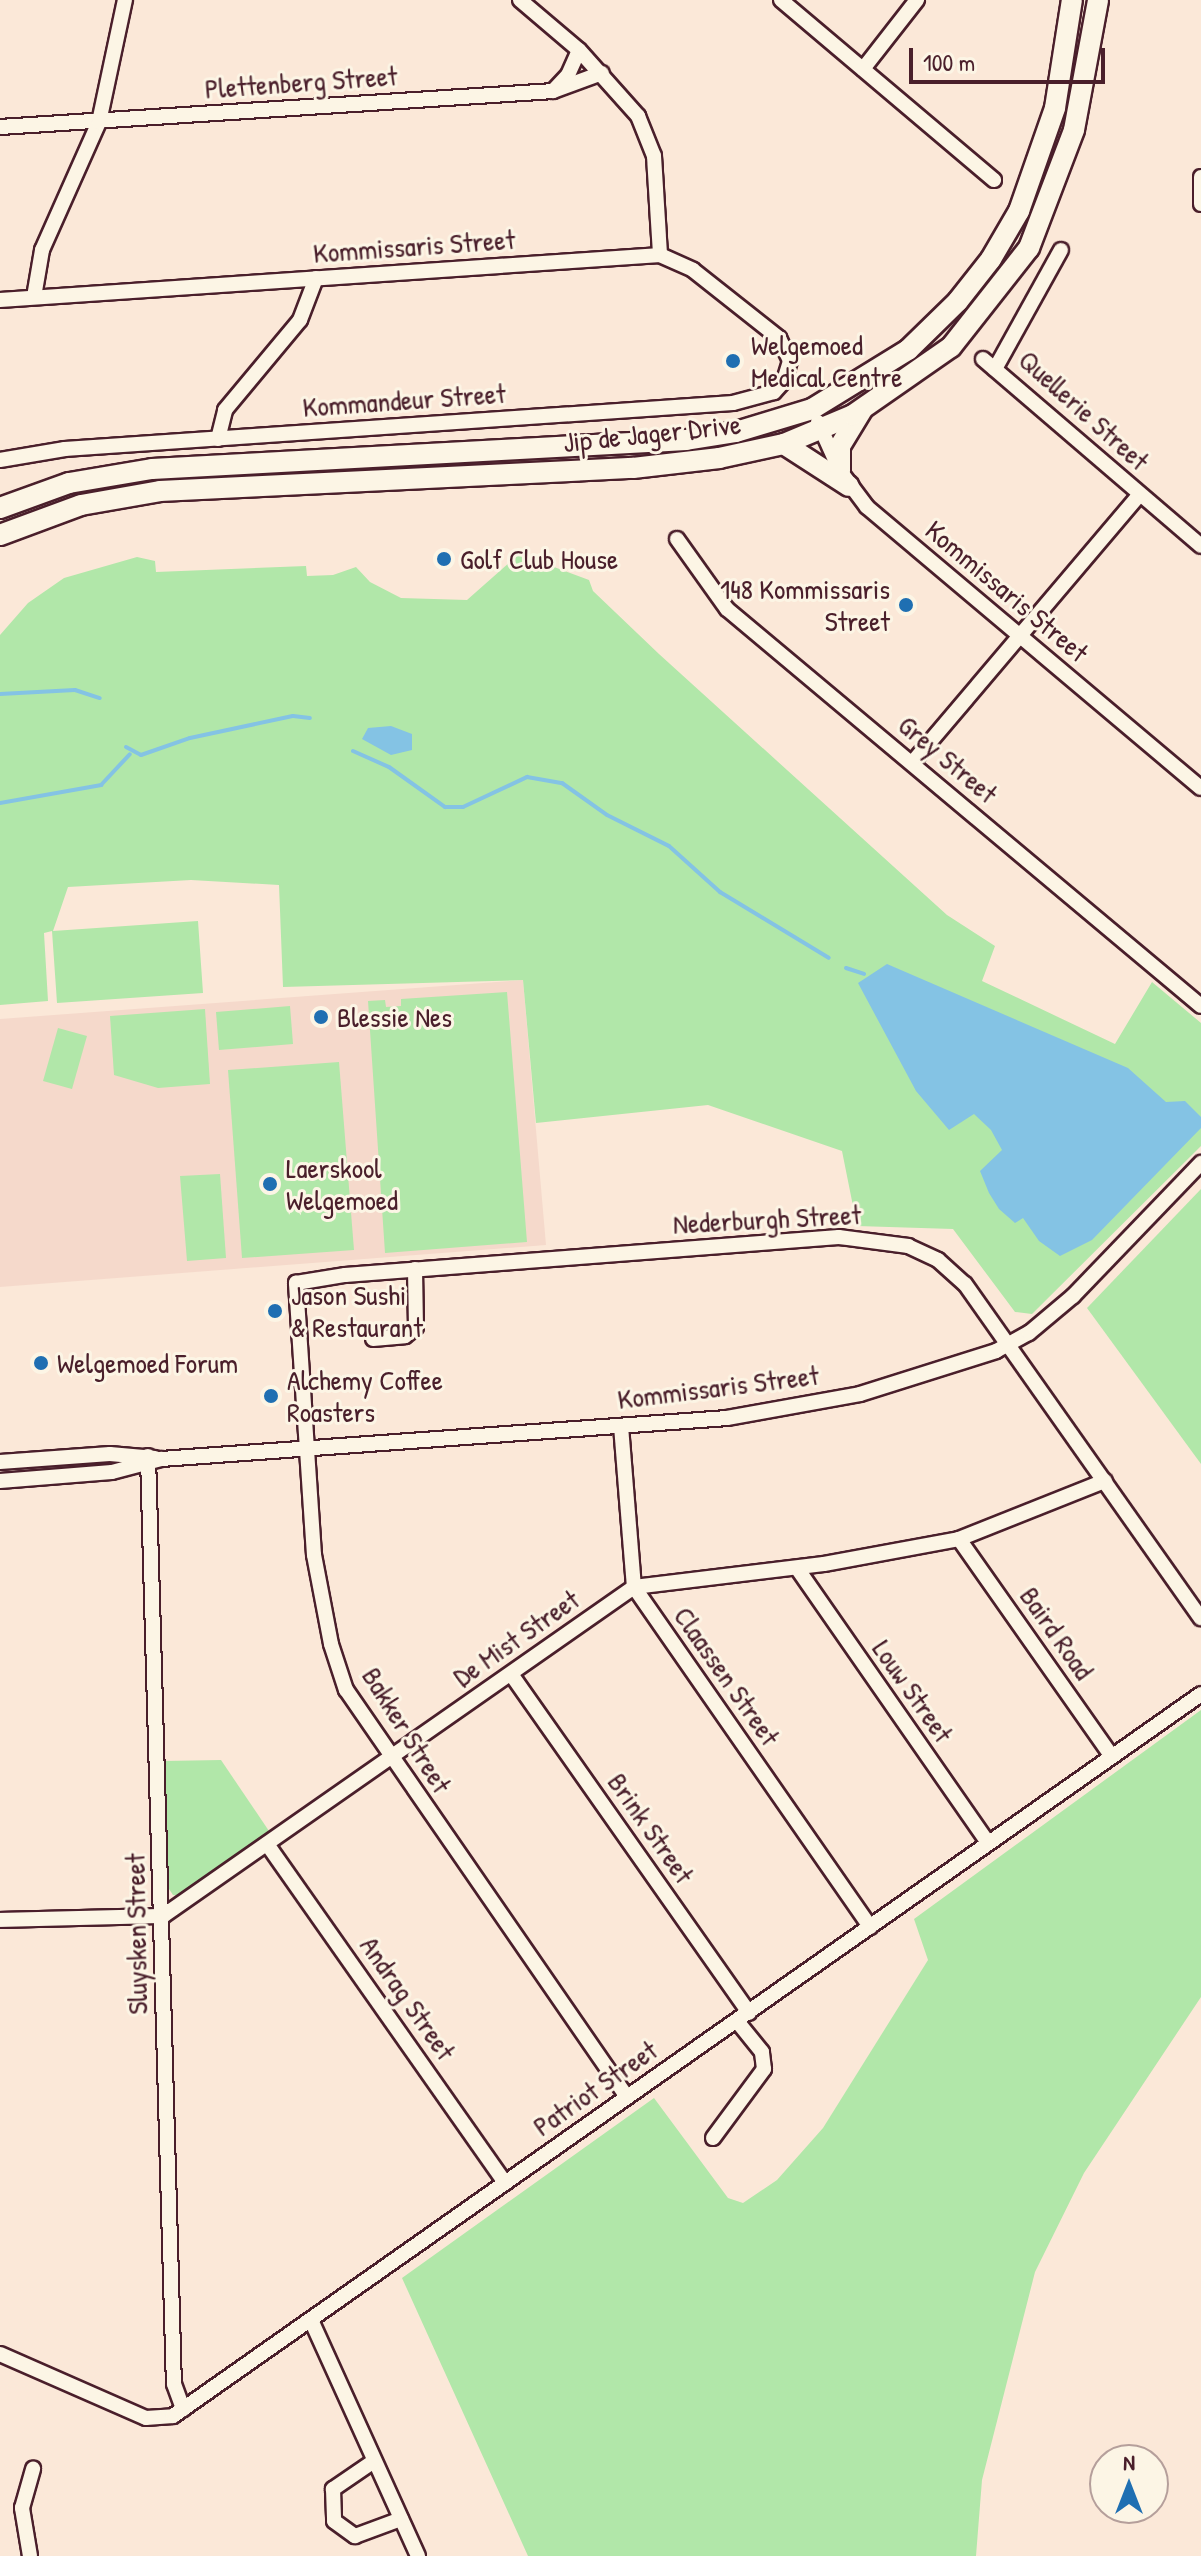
<!DOCTYPE html>
<style>
body{margin:0}
#map{position:relative;width:1201px;height:2556px;overflow:hidden;background:#fbe8d8;font-family:"Patrick Hand",sans-serif}
div>[style]{position:absolute}
[style*='--x']{left:calc(var(--x)*1px);top:calc(var(--y)*1px);width:calc(var(--w)*1px);rotate:calc(var(--a)*1deg)}
.built>*{inset:0;background:#f5d9cb}
.green>*{inset:0;background:#b1e7a9}
.water>*{inset:0;background:#84c3e4}
.stream>*{height:4px;margin:-2px;padding:0 2px;transform-origin:2px;border-radius:2px;background:#84c3e4}
.roads{filter:drop-shadow(2px 0 #4a1f2b) drop-shadow(-2px 0 #4a1f2b) drop-shadow(0 2px #4a1f2b) drop-shadow(0 -2px #4a1f2b)}
.street>*{height:14px;margin:-7px;padding:0 7px;transform-origin:7px;border-radius:7px;background:#fcf5e5}
.secondary>*{height:20px;margin:-10px;padding:0 10px;transform-origin:10px;border-radius:10px;background:#fcf5e5}
.dots>*{width:22px;height:22px;translate:-50% -50%;box-sizing:border-box;border:4px solid #fcf5e5;border-radius:50%}
span{translate:-50% -50%;white-space:nowrap;text-align:center;line-height:1.15;-webkit-text-stroke:6px #fcf5e5;paint-order:stroke}
.street-label{font-size:28px;color:#4a1f2b}
.poi-label{font-size:28px;color:#4a1f2b}
.left{translate:0 -50%;text-align:left}
.right{translate:-100% -50%;text-align:right}
.north{position:absolute;left:1089px;top:2444px;width:80px;height:80px;box-sizing:border-box;background:#fcf5e5;border:2px solid #b59f9b;border-radius:50%;rotate:0deg;font-size:22px;font-weight:700;line-height:32px;text-align:center;color:#4a1f2b}
.north::after{content:'';display:block;margin:auto;width:28px;height:36px;background:#1f6fb2;clip-path:polygon(50% 0,100% 100%,50% 72%,0 100%)}
.scale{position:absolute;left:909px;top:48px;width:196px;height:36px;box-sizing:border-box;border:4px solid #4a1f2b;border-top:0;padding-left:10px;font-size:24px;line-height:28px;white-space:nowrap;color:#4a1f2b;-webkit-text-stroke:6px #fcf5e5;paint-order:stroke}
</style>
<div id="map">
<div class="built">
<div style="clip-path:polygon(523px 980px,546px 1245px,0 1287px,0 1019px)"></div>
</div>
<div class="green">
<div style="clip-path:polygon(519px 554px,589px 580px,593px 591px,659px 654px,947px 915px,995px 946px,982px 981px,1115px 1044px,1152px 982px,1201px 1023px,1201px 1146px,1032px 1314px,1015px 1312px,953px 1229px,857px 1226px,842px 1151px,708px 1105px,536px 1123px,523px 980px,283px 987px,279px 885px,191px 880px,68px 887px,53px 931px,198px 921px,203px 993px,57px 1003px,52px 931px,44px 933px,48px 1001px,0 1005px,0 635px,28px 603px,64px 578px,137px 557px,155px 561px,156px 572px,306px 566px,307px 576px,333px 575px,356px 567px,370px 582px,401px 598px,467px 600px)"></div>
<div style="clip-path:polygon(507px 992px,527px 1242px,385px 1253px,368px 1001px,385px 1000px,386px 1007px,401px 1006px,401px 999px)"></div>
<div style="clip-path:polygon(290px 1006px,293px 1044px,219px 1050px,216px 1012px)"></div>
<div style="clip-path:polygon(205px 1009px,210px 1084px,158px 1088px,114px 1075px,110px 1016px)"></div>
<div style="clip-path:polygon(58px 1028px,87px 1036px,72px 1089px,43px 1081px)"></div>
<div style="clip-path:polygon(339px 1062px,354px 1250px,242px 1258px,228px 1070px)"></div>
<div style="clip-path:polygon(220px 1174px,226px 1258px,187px 1261px,180px 1176px)"></div>
<div style="clip-path:polygon(1201px 1189px,1201px 1464px,1087px 1308px)"></div>
<div style="clip-path:polygon(1201px 1710px,1201px 1997px,1084px 2173px,1035px 2272px,982px 2480px,976px 2556px,528px 2556px,402px 2278px,654px 2098px,728px 2198px,743px 2203px,777px 2180px,823px 2128px,928px 1960px,914px 1919px)"></div>
<div style="clip-path:polygon(221px 1760px,271px 1834px,181px 1896px,173px 1895px,167px 1886px,164px 1761px)"></div>
</div>
<div class="water">
<div style="clip-path:polygon(391px 726px,412px 734px,412px 750px,391px 755px,362px 739px,368px 728px)"></div>
<div style="clip-path:polygon(887px 964px,1128px 1068px,1166px 1102px,1185px 1101px,1201px 1117px,1201px 1128px,1092px 1240px,1060px 1256px,1039px 1241px,1023px 1218px,1015px 1223px,999px 1209px,989px 1193px,980px 1171px,1002px 1150px,991px 1130px,974px 1114px,949px 1130px,916px 1091px,858px 983px)"></div>
</div>
<div class="stream">
<div style="--x:0;--y:694;--w:75;--a:-3.1"></div>
<div style="--x:75;--y:690;--w:26;--a:18"></div>
<div style="--x:126;--y:747;--w:17;--a:28"></div>
<div style="--x:141;--y:755;--w:52;--a:-19.1"></div>
<div style="--x:190;--y:738;--w:105;--a:-12.1"></div>
<div style="--x:293;--y:716;--w:17;--a:7"></div>
<div style="--x:353;--y:751;--w:39;--a:24"></div>
<div style="--x:389;--y:767;--w:69;--a:35.5"></div>
<div style="--x:445;--y:807;--w:18;--a:0"></div>
<div style="--x:463;--y:807;--w:71;--a:-25.1"></div>
<div style="--x:527;--y:777;--w:36;--a:10"></div>
<div style="--x:562;--y:783;--w:55;--a:35.4"></div>
<div style="--x:607;--y:815;--w:69;--a:26.6"></div>
<div style="--x:669;--y:846;--w:69;--a:42"></div>
<div style="--x:720;--y:892;--w:127;--a:31.2"></div>
<div style="--x:0;--y:803;--w:103;--a:-10.1"></div>
<div style="--x:101;--y:785;--w:42;--a:-46.9"></div>
<div style="--x:846;--y:968;--w:19;--a:18"></div>
</div>
<div class="roads">
<div class="street">
<div style="--x:520;--y:0;--w:77;--a:40.3"></div>
<div style="--x:579;--y:50;--w:89;--a:48.2"></div>
<div style="--x:638;--y:116;--w:43;--a:68.2"></div>
<div style="--x:654;--y:156;--w:99;--a:86.5"></div>
<div style="--x:781;--y:0;--w:279;--a:40.2"></div>
<div style="--x:863;--y:69;--w:88;--a:-52"></div>
<div style="--x:553;--y:91;--w:22;--a:-47"></div>
<div style="--x:568;--y:75;--w:27;--a:-66"></div>
<div style="--x:0;--y:127;--w:554;--a:-3.72"></div>
<div style="--x:553;--y:91;--w:52;--a:-20.2"></div>
<div style="--x:1201;--y:177;--w:27;--a:90"></div>
<div style="--x:34;--y:297;--w:48;--a:-80.3"></div>
<div style="--x:42;--y:250;--w:140;--a:-66"></div>
<div style="--x:99;--y:122;--w:125;--a:-78"></div>
<div style="--x:0;--y:300;--w:662;--a:-3.9"></div>
<div style="--x:660;--y:255;--w:36;--a:24"></div>
<div style="--x:693;--y:270;--w:110;--a:38.3"></div>
<div style="--x:779;--y:338;--w:25;--a:64"></div>
<div style="--x:790;--y:361;--w:21;--a:107"></div>
<div style="--x:784;--y:381;--w:15;--a:132"></div>
<div style="--x:774;--y:392;--w:42;--a:165"></div>
<div style="--x:733;--y:403;--w:670;--a:176.06"></div>
<div style="--x:65;--y:449;--w:66;--a:170.4"></div>
<div style="--x:983;--y:359;--w:287;--a:40.6"></div>
<div style="--x:995;--y:369;--w:136;--a:-61"></div>
<div style="--x:818;--y:422;--w:54;--a:65.8"></div>
<div style="--x:840;--y:471;--w:45;--a:53.1"></div>
<div style="--x:867;--y:507;--w:436;--a:40.1"></div>
<div style="--x:218;--y:439;--w:30;--a:-76"></div>
<div style="--x:225;--y:410;--w:117;--a:-50.2"></div>
<div style="--x:300;--y:320;--w:45;--a:-69.1"></div>
<div style="--x:677;--y:539;--w:86;--a:54.5"></div>
<div style="--x:727;--y:609;--w:618;--a:39.95"></div>
<div style="--x:912;--y:763;--w:351;--a:-49.7"></div>
<div style="--x:373;--y:1339;--w:32;--a:-5"></div>
<div style="--x:405;--y:1336;--w:14;--a:-39"></div>
<div style="--x:416;--y:1327;--w:58;--a:-91"></div>
<div style="--x:621;--y:1426;--w:162;--a:85.4"></div>
<div style="--x:634;--y:1587;--w:414;--a:55.2"></div>
<div style="--x:148;--y:1456;--w:928;--a:88.4"></div>
<div style="--x:174;--y:2384;--w:27;--a:70"></div>
<div style="--x:0;--y:1462;--w:110;--a:-4.2"></div>
<div style="--x:110;--y:1454;--w:45;--a:5.1"></div>
<div style="--x:0;--y:1481;--w:112;--a:-4.6"></div>
<div style="--x:112;--y:1472;--w:51;--a:-14.9"></div>
<div style="--x:161;--y:1459;--w:567;--a:-4.14"></div>
<div style="--x:727;--y:1418;--w:135;--a:-10.2"></div>
<div style="--x:860;--y:1394;--w:143;--a:-17.5"></div>
<div style="--x:996;--y:1351;--w:38;--a:-29"></div>
<div style="--x:1029;--y:1333;--w:57;--a:-40.1"></div>
<div style="--x:1073;--y:1296;--w:185;--a:-46.1"></div>
<div style="--x:959;--y:1539;--w:266;--a:54.9"></div>
<div style="--x:797;--y:1568;--w:335;--a:55.2"></div>
<div style="--x:511;--y:1674;--w:414;--a:54.9"></div>
<div style="--x:267;--y:1844;--w:414;--a:54.9"></div>
<div style="--x:0;--y:1920;--w:163;--a:-1.4"></div>
<div style="--x:163;--y:1916;--w:575;--a:-34.93"></div>
<div style="--x:634;--y:1587;--w:191;--a:-6.9"></div>
<div style="--x:824;--y:1564;--w:137;--a:-10.5"></div>
<div style="--x:959;--y:1539;--w:157;--a:-21.7"></div>
<div style="--x:627;--y:2097;--w:495;--a:-124.6"></div>
<div style="--x:346;--y:1690;--w:48;--a:-108.1"></div>
<div style="--x:331;--y:1644;--w:91;--a:-100.8"></div>
<div style="--x:314;--y:1555;--w:273;--a:-93.8"></div>
<div style="--x:296;--y:1283;--w:50;--a:-9.3"></div>
<div style="--x:345;--y:1275;--w:495;--a:-4.4"></div>
<div style="--x:839;--y:1237;--w:70;--a:7.4"></div>
<div style="--x:908;--y:1246;--w:33;--a:25"></div>
<div style="--x:938;--y:1260;--w:36;--a:42"></div>
<div style="--x:965;--y:1284;--w:409;--a:54.8"></div>
<div style="--x:713;--y:2138;--w:86;--a:-53.5"></div>
<div style="--x:764;--y:2069;--w:17;--a:-97"></div>
<div style="--x:762;--y:2052;--w:40;--a:-129"></div>
<div style="--x:311;--y:2320;--w:259;--a:65.6"></div>
<div style="--x:0;--y:2354;--w:159;--a:23.7"></div>
<div style="--x:146;--y:2418;--w:27;--a:-4"></div>
<div style="--x:173;--y:2416;--w:1256;--a:-35.08"></div>
<div style="--x:374;--y:2461;--w:50;--a:145.7"></div>
<div style="--x:333;--y:2489;--w:32;--a:88"></div>
<div style="--x:334;--y:2521;--w:26;--a:36"></div>
<div style="--x:355;--y:2536;--w:49;--a:-20.3"></div>
<div style="--x:30;--y:2556;--w:49;--a:-99.5"></div>
<div style="--x:22;--y:2508;--w:41;--a:-74.2"></div>
</div>
<div class="secondary">
<div style="--x:784;--y:444;--w:77;--a:32.9"></div>
<div style="--x:840;--y:471;--w:25;--a:-90"></div>
<div style="--x:840;--y:446;--w:42;--a:-58.6"></div>
<div style="--x:0;--y:508;--w:73;--a:-19.9"></div>
<div style="--x:69;--y:483;--w:84;--a:-9.6"></div>
<div style="--x:152;--y:469;--w:535;--a:-3.11"></div>
<div style="--x:686;--y:440;--w:51;--a:-9.1"></div>
<div style="--x:736;--y:432;--w:79;--a:-16.8"></div>
<div style="--x:812;--y:409;--w:113;--a:-31.6"></div>
<div style="--x:908;--y:350;--w:70;--a:-44.4"></div>
<div style="--x:958;--y:301;--w:53;--a:-51.8"></div>
<div style="--x:991;--y:259;--w:56;--a:-59.7"></div>
<div style="--x:1019;--y:211;--w:109;--a:-70.7"></div>
<div style="--x:1055;--y:108;--w:109;--a:-81.1"></div>
<div style="--x:0;--y:535;--w:86;--a:-20.3"></div>
<div style="--x:81;--y:505;--w:80;--a:-10"></div>
<div style="--x:160;--y:491;--w:474;--a:-2.8"></div>
<div style="--x:633;--y:468;--w:87;--a:-6.6"></div>
<div style="--x:719;--y:458;--w:66;--a:-12.2"></div>
<div style="--x:784;--y:444;--w:75;--a:-22.8"></div>
<div style="--x:853;--y:415;--w:119;--a:-34.8"></div>
<div style="--x:951;--y:347;--w:126;--a:-51.8"></div>
<div style="--x:1029;--y:248;--w:126;--a:-69.1"></div>
<div style="--x:1074;--y:130;--w:132;--a:-79.5"></div>
</div>
</div>
<div class="dots">
<div style="left:733px;top:361px;background:#1f6fb2"></div>
<div style="left:444px;top:559px;background:#1f6fb2"></div>
<div style="left:906px;top:605px;background:#1f6fb2"></div>
<div style="left:321px;top:1017px;background:#1f6fb2"></div>
<div style="left:270px;top:1184px;background:#1f6fb2"></div>
<div style="left:275px;top:1311px;background:#1f6fb2"></div>
<div style="left:41px;top:1363px;background:#1f6fb2"></div>
<div style="left:271px;top:1396px;background:#1f6fb2"></div>
</div>
<div class="street-label">
<span style="left:301px;top:82px;rotate:-4deg">Plettenberg Street</span>
<span style="left:414px;top:246px;rotate:-4deg">Kommissaris Street</span>
<span style="left:404px;top:400px;rotate:-4deg">Kommandeur Street</span>
<span style="left:1084px;top:410px;rotate:42deg">Quellerie Street</span>
<span style="left:652px;top:433px;rotate:-6deg">Jip de Jager Drive</span>
<span style="left:1007px;top:591px;rotate:40deg">Kommissaris Street</span>
<span style="left:948px;top:759px;rotate:40deg">Grey Street</span>
<span style="left:767px;top:1219px;rotate:-3deg">Nederburgh Street</span>
<span style="left:718px;top:1387px;rotate:-7deg">Kommissaris Street</span>
<span style="left:1057px;top:1633px;rotate:55deg">Baird Road</span>
<span style="left:516px;top:1638px;rotate:-35deg">De Mist Street</span>
<span style="left:727px;top:1676px;rotate:55deg">Claassen Street</span>
<span style="left:913px;top:1691px;rotate:55deg">Louw Street</span>
<span style="left:407px;top:1730px;rotate:58deg">Bakker Street</span>
<span style="left:651px;top:1828px;rotate:55deg">Brink Street</span>
<span style="left:136px;top:1934px;rotate:-91deg">Sluysken Street</span>
<span style="left:408px;top:1998px;rotate:55deg">Andrag Street</span>
<span style="left:595px;top:2088px;rotate:-35deg">Patriot Street</span>
</div>
<div class="poi-label">
<span class="left" style="left:751px;top:361px">Welgemoed<br>Medical Centre</span>
<span class="left" style="left:460px;top:559px">Golf Club House</span>
<span class="right" style="left:890px;top:605px">148 Kommissaris<br>Street</span>
<span class="left" style="left:337px;top:1017px">Blessie Nes</span>
<span class="left" style="left:286px;top:1184px">Laerskool<br>Welgemoed</span>
<span class="left" style="left:291px;top:1311px">Jason Sushi<br>&amp; Restaurant</span>
<span class="left" style="left:57px;top:1363px">Welgemoed Forum</span>
<span class="left" style="left:287px;top:1396px">Alchemy Coffee<br>Roasters</span>
</div>
<div class="north">N</div>
<div class="scale">100 m</div>
</div>
